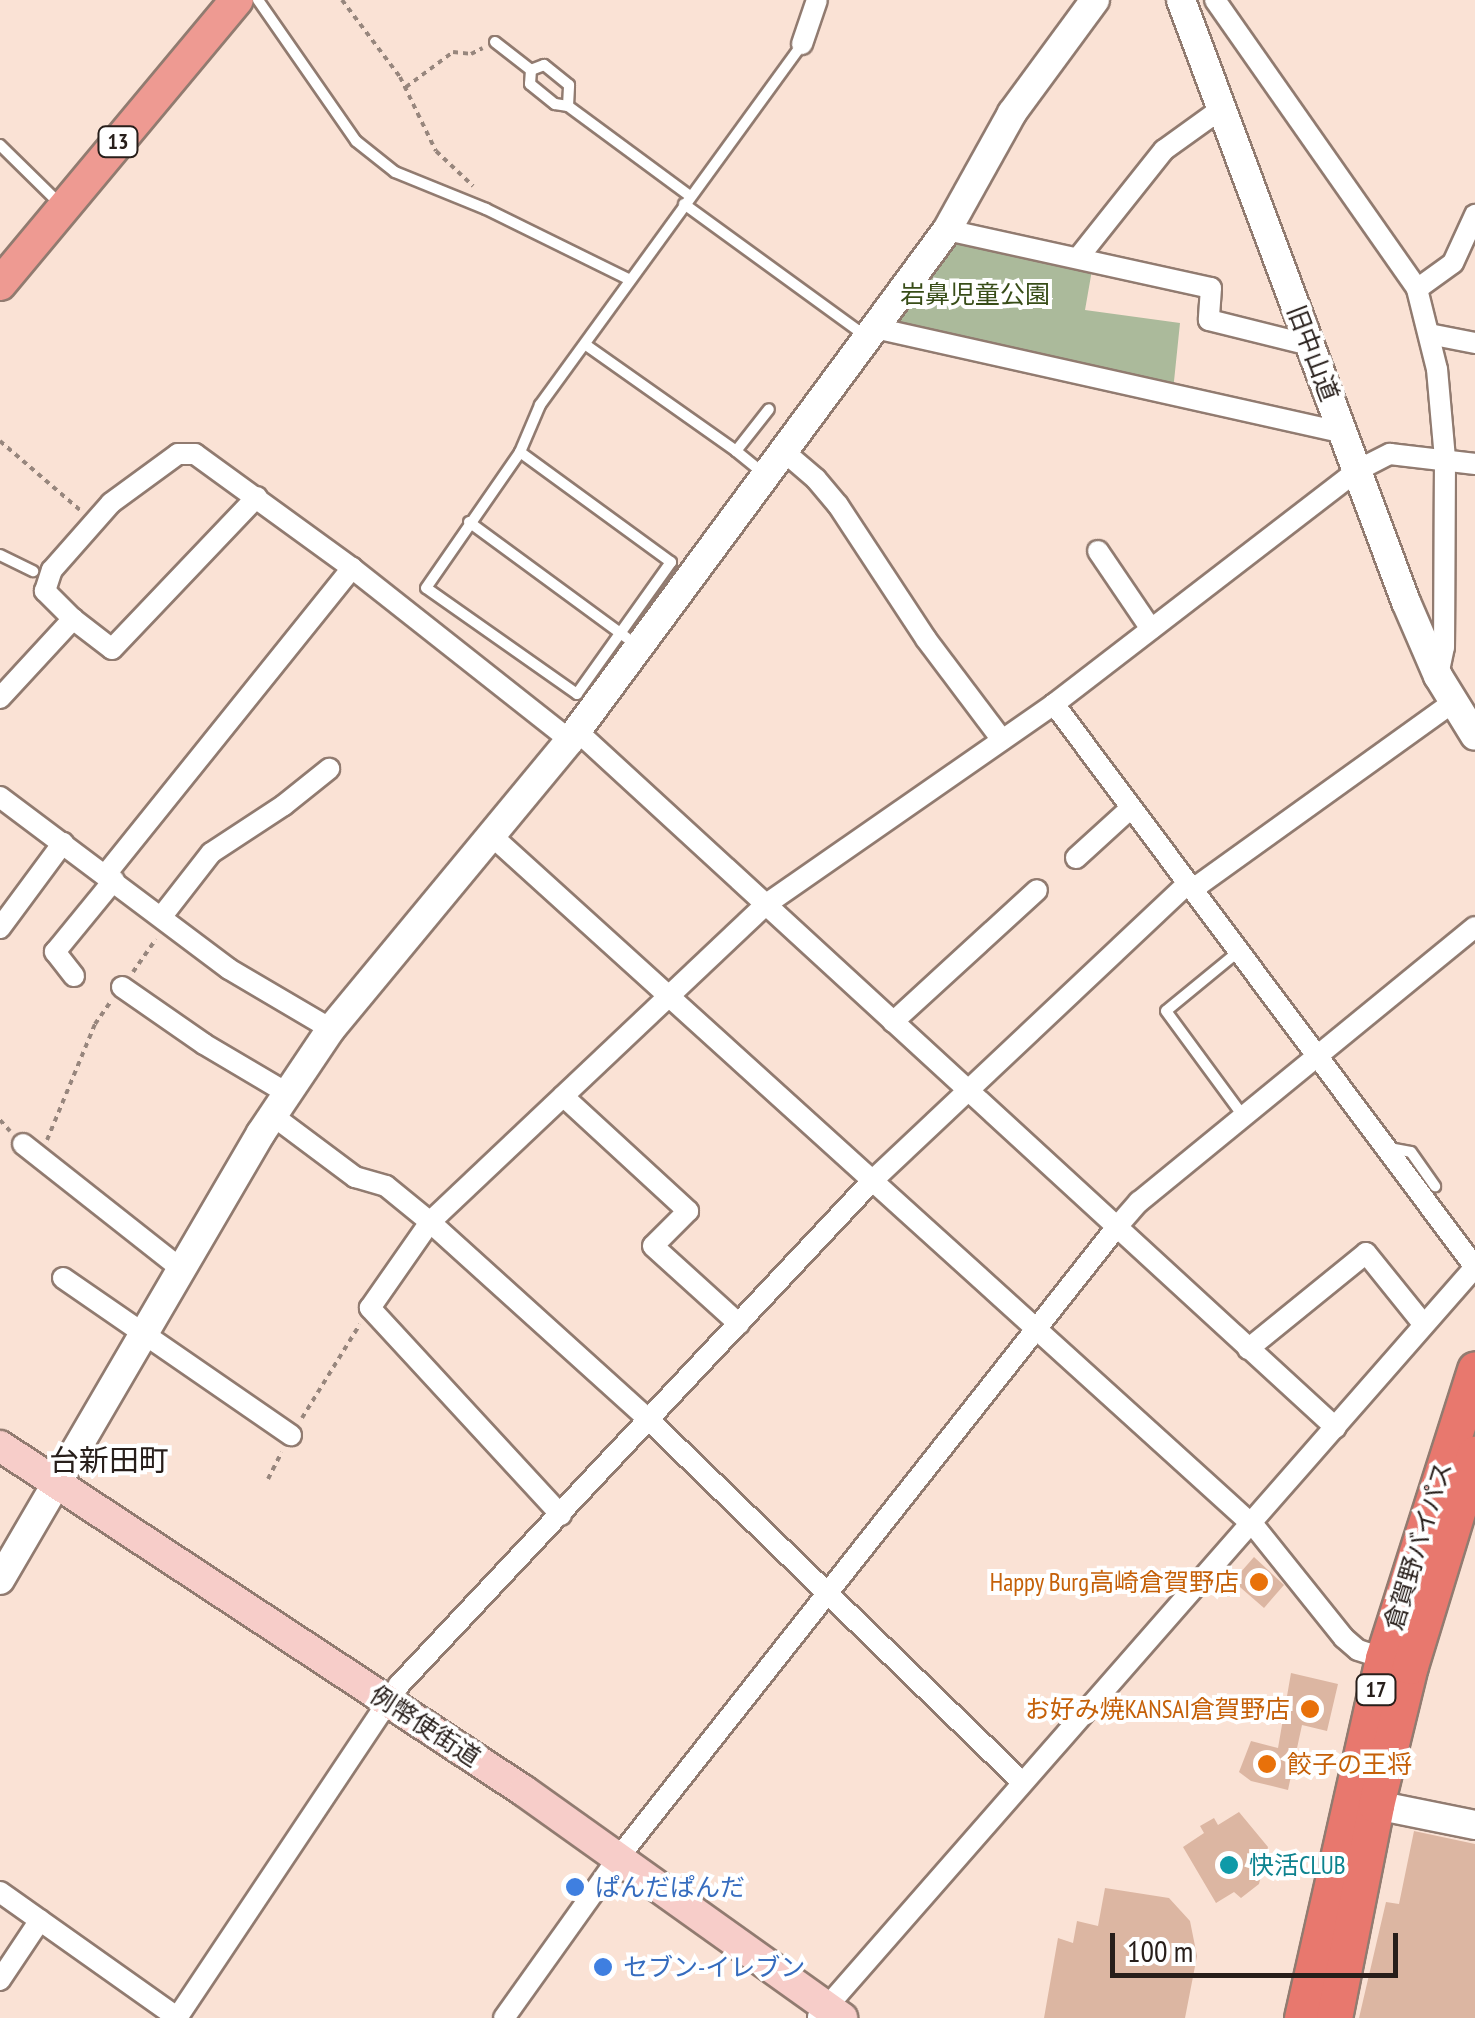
<!DOCTYPE html>
<meta charset="utf-8">
<style>
body{margin:0}
#map{position:relative;width:1475px;height:2018px;overflow:hidden;background:#fae2d5;font-family:"PT Sans Narrow","Noto Sans JP",sans-serif}
div>[style]{position:absolute}
[style*='--x']{left:calc(var(--x)*1px);top:calc(var(--y)*1px);width:calc(var(--w)*1px);rotate:calc(var(--a)*1deg)}
.green>*{inset:0;background:#abba9b}
.building>*{inset:0;background:#dcb6a2}
.path>*{height:4px;margin-top:-2px;transform-origin:0;background:repeating-linear-gradient(90deg,#97867d 0 5px,transparent 0 10px)}
.roads{filter:drop-shadow(2px 0 #917b70) drop-shadow(-2px 0 #917b70) drop-shadow(0 2px #917b70) drop-shadow(0 -2px #917b70)}
.service>*{height:10px;margin:-5px;padding:0 5px;transform-origin:5px;border-radius:5px;background:#fff}
.minor>*{height:20px;margin:-10px;padding:0 10px;transform-origin:10px;border-radius:10px;background:#fff}
.tertiary>*{height:28px;margin:-14px;padding:0 14px;transform-origin:14px;border-radius:14px;background:#fff}
.secondary>*{height:30px;margin:-15px;padding:0 15px;transform-origin:15px;border-radius:15px;background:#f7cdc9}
.primary>*{height:32px;margin:-16px;padding:0 16px;transform-origin:16px;border-radius:16px;background:#ee9a92}
.trunk>*{height:35px;margin:-17.5px;padding:0 17.5px;transform-origin:17.5px;border-radius:17.5px;background:#e8786e}
.dots>*{width:28px;height:28px;translate:-50% -50%;box-sizing:border-box;border:5px solid #fff;border-radius:50%}
span{translate:-50% -50%;white-space:nowrap;text-align:center;line-height:1.15;-webkit-text-stroke:8px #fff;paint-order:stroke}
.shield-label span{padding:2px 8px;background:#fff;border:2px solid;border-radius:8px;-webkit-text-stroke-width:0}
.shield-label{font-size:22px;color:#271e1a;font-weight:700}
.park-label{font-size:25px;color:#384d18}
.street-label{font-size:25px;color:#271e1a}
.food-label{font-size:25px;color:#c56008}
.right{translate:-100% -50%;text-align:right}
.left{translate:0 -50%;text-align:left}
.culture-label{font-size:25px;color:#0d838f}
.shop-label{font-size:25px;color:#366cbe}
.quarter-label{font-size:30px;color:#271e1a}
.scale{position:absolute;left:1110px;top:1933px;width:288px;height:45px;box-sizing:border-box;border:5px solid #271e1a;border-top:0;padding-left:12px;font-size:30px;line-height:35px;white-space:nowrap;color:#271e1a;-webkit-text-stroke:8px #fff;paint-order:stroke}
</style>
<div id="map">
<div class="green">
<div style="clip-path:polygon(951px 240px,1092px 270px,1085px 310px,1180px 323px,1173px 391px,892px 323px)"></div>
</div>
<div class="building">
<div style="clip-path:polygon(1254px 1557px,1284px 1585px,1264px 1608px,1233px 1581px)"></div>
<div style="clip-path:polygon(1291px 1673px,1338px 1684px,1327px 1731px,1302px 1725px,1288px 1790px,1251px 1781px,1239px 1772px,1251px 1741px,1278px 1748px)"></div>
<div style="clip-path:polygon(1239px 1812px,1268px 1847px,1259px 1884px,1241px 1898px,1234px 1892px,1216px 1903px,1183px 1847px,1204px 1833px,1200px 1826px,1214px 1818px,1218px 1825px)"></div>
<div style="clip-path:polygon(1414px 1831px,1475px 1844px,1475px 2018px,1359px 2018px,1386px 1902px,1399px 1904px)"></div>
<div style="clip-path:polygon(1105px 1888px,1169px 1898px,1190px 1921px,1197px 1956px,1185px 2018px,1044px 2018px,1058px 1938px,1073px 1943px,1077px 1921px,1098px 1926px)"></div>
</div>
<div class="path">
<div style="--x:342;--y:0;--w:96;--a:53"></div>
<div style="--x:400;--y:77;--w:82;--a:64.1"></div>
<div style="--x:436;--y:151;--w:51;--a:43.4"></div>
<div style="--x:406;--y:87;--w:59;--a:-36.7"></div>
<div style="--x:453;--y:52;--w:18;--a:6"></div>
<div style="--x:471;--y:54;--w:13;--a:-27"></div>
<div style="--x:0;--y:441;--w:106;--a:40.8"></div>
<div style="--x:133;--y:972;--w:40;--a:-55.1"></div>
<div style="--x:0;--y:1120;--w:15;--a:48"></div>
<div style="--x:47;--y:1140;--w:126;--a:-67.5"></div>
<div style="--x:95;--y:1024;--w:29;--a:-55"></div>
<div style="--x:302;--y:1418;--w:110;--a:-58.3"></div>
<div style="--x:268;--y:1479;--w:30;--a:-63"></div>
</div>
<div class="roads">
<div class="service">
<div style="--x:258;--y:0;--w:172;--a:55.2"></div>
<div style="--x:356;--y:141;--w:50;--a:38.5"></div>
<div style="--x:395;--y:172;--w:98;--a:22.1"></div>
<div style="--x:486;--y:209;--w:158;--a:26.2"></div>
<div style="--x:495;--y:42;--w:46;--a:37.9"></div>
<div style="--x:568;--y:106;--w:21;--a:-87"></div>
<div style="--x:569;--y:85;--w:32;--a:-141"></div>
<div style="--x:544;--y:65;--w:14;--a:159"></div>
<div style="--x:531;--y:70;--w:14;--a:94"></div>
<div style="--x:530;--y:84;--w:32;--a:39"></div>
<div style="--x:555;--y:104;--w:13;--a:9"></div>
<div style="--x:568;--y:106;--w:152;--a:36.4"></div>
<div style="--x:0;--y:145;--w:84;--a:44.5"></div>
<div style="--x:684;--y:204;--w:225;--a:36"></div>
<div style="--x:586;--y:345;--w:184;--a:35.2"></div>
<div style="--x:736;--y:451;--w:53;--a:-51.8"></div>
<div style="--x:736;--y:451;--w:33;--a:39"></div>
<div style="--x:520;--y:452;--w:187;--a:36.1"></div>
<div style="--x:671;--y:562;--w:162;--a:125.5"></div>
<div style="--x:577;--y:694;--w:184;--a:-144.9"></div>
<div style="--x:426;--y:588;--w:165;--a:-55.3"></div>
<div style="--x:520;--y:452;--w:51;--a:-66.9"></div>
<div style="--x:540;--y:405;--w:446;--a:-54"></div>
<div style="--x:469;--y:522;--w:210;--a:36.3"></div>
<div style="--x:0;--y:555;--w:37;--a:26"></div>
<div style="--x:1239;--y:951;--w:94;--a:140.6"></div>
<div style="--x:1166;--y:1011;--w:130;--a:53.7"></div>
<div style="--x:1389;--y:1148;--w:22;--a:10"></div>
<div style="--x:1411;--y:1152;--w:42;--a:54.8"></div>
</div>
<div class="minor">
<div style="--x:1215;--y:0;--w:353;--a:55"></div>
<div style="--x:1417;--y:289;--w:82;--a:76"></div>
<div style="--x:1437;--y:369;--w:90;--a:84.9"></div>
<div style="--x:1445;--y:459;--w:188;--a:90.3"></div>
<div style="--x:1444;--y:647;--w:30;--a:102"></div>
<div style="--x:802;--y:44;--w:46;--a:-71.2"></div>
<div style="--x:947;--y:230;--w:270;--a:12.4"></div>
<div style="--x:1211;--y:288;--w:32;--a:94"></div>
<div style="--x:1209;--y:320;--w:103;--a:14"></div>
<div style="--x:1078;--y:258;--w:138;--a:-51.5"></div>
<div style="--x:1164;--y:150;--w:70;--a:-35.7"></div>
<div style="--x:1417;--y:289;--w:44;--a:-35.8"></div>
<div style="--x:1453;--y:263;--w:53;--a:-65.4"></div>
<div style="--x:875;--y:328;--w:480;--a:12.6"></div>
<div style="--x:1429;--y:334;--w:47;--a:11.1"></div>
<div style="--x:781;--y:449;--w:46;--a:40.6"></div>
<div style="--x:816;--y:479;--w:34;--a:50"></div>
<div style="--x:838;--y:505;--w:160;--a:56.7"></div>
<div style="--x:926;--y:639;--w:126;--a:53"></div>
<div style="--x:1098;--y:551;--w:94;--a:55.8"></div>
<div style="--x:73;--y:619;--w:49;--a:37.6"></div>
<div style="--x:112;--y:649;--w:210;--a:-46.4"></div>
<div style="--x:0;--y:698;--w:108;--a:-47.3"></div>
<div style="--x:73;--y:619;--w:40;--a:-135"></div>
<div style="--x:45;--y:591;--w:22;--a:-72"></div>
<div style="--x:52;--y:570;--w:89;--a:-48.6"></div>
<div style="--x:111;--y:503;--w:83;--a:-36.2"></div>
<div style="--x:178;--y:454;--w:17;--a:0"></div>
<div style="--x:195;--y:454;--w:194;--a:36"></div>
<div style="--x:352;--y:568;--w:278;--a:38.3"></div>
<div style="--x:577;--y:731;--w:1030;--a:42.56"></div>
<div style="--x:0;--y:797;--w:286;--a:36.9"></div>
<div style="--x:229;--y:969;--w:118;--a:30.5"></div>
<div style="--x:492;--y:836;--w:1029;--a:42.17"></div>
<div style="--x:1255;--y:1527;--w:142;--a:51.3"></div>
<div style="--x:1344;--y:1638;--w:18;--a:41"></div>
<div style="--x:1358;--y:1650;--w:26;--a:18"></div>
<div style="--x:1076;--y:858;--w:74;--a:-42.3"></div>
<div style="--x:106;--y:874;--w:393;--a:-51.2"></div>
<div style="--x:1193;--y:889;--w:319;--a:-35.7"></div>
<div style="--x:162;--y:916;--w:80;--a:-52.1"></div>
<div style="--x:211;--y:853;--w:87;--a:-33.3"></div>
<div style="--x:284;--y:805;--w:58;--a:-38.7"></div>
<div style="--x:0;--y:928;--w:106;--a:-53.5"></div>
<div style="--x:74;--y:976;--w:31;--a:-128"></div>
<div style="--x:55;--y:952;--w:93;--a:-50.7"></div>
<div style="--x:122;--y:987;--w:100;--a:34.8"></div>
<div style="--x:204;--y:1044;--w:96;--a:30.6"></div>
<div style="--x:893;--y:1022;--w:195;--a:-42.5"></div>
<div style="--x:563;--y:1096;--w:170;--a:42.6"></div>
<div style="--x:688;--y:1211;--w:49;--a:135"></div>
<div style="--x:653;--y:1246;--w:116;--a:42.2"></div>
<div style="--x:272;--y:1115;--w:104;--a:36.8"></div>
<div style="--x:355;--y:1177;--w:32;--a:16"></div>
<div style="--x:386;--y:1186;--w:57;--a:39.3"></div>
<div style="--x:430;--y:1222;--w:297;--a:42.1"></div>
<div style="--x:650;--y:1421;--w:517;--a:44.14"></div>
<div style="--x:23;--y:1144;--w:201;--a:38.3"></div>
<div style="--x:63;--y:1278;--w:277;--a:34.6"></div>
<div style="--x:1248;--y:1349;--w:152;--a:-39.1"></div>
<div style="--x:1366;--y:1253;--w:92;--a:51.1"></div>
<div style="--x:561;--y:1515;--w:282;--a:-132.7"></div>
<div style="--x:370;--y:1308;--w:105;--a:-55.1"></div>
<div style="--x:430;--y:1222;--w:461;--a:-43.4"></div>
<div style="--x:765;--y:905;--w:352;--a:-34.8"></div>
<div style="--x:1054;--y:704;--w:384;--a:-37.6"></div>
<div style="--x:1358;--y:470;--w:36;--a:-27"></div>
<div style="--x:1390;--y:454;--w:86;--a:6.7"></div>
<div style="--x:0;--y:1892;--w:218;--a:35.3"></div>
<div style="--x:0;--y:1980;--w:72;--a:-56.3"></div>
<div style="--x:818;--y:2017;--w:997;--a:-48.78"></div>
<div style="--x:1475;--y:1267;--w:703;--a:-126.79"></div>
<div style="--x:177;--y:2018;--w:400;--a:-56.3"></div>
<div style="--x:399;--y:1685;--w:691;--a:-46.82"></div>
<div style="--x:872;--y:1181;--w:433;--a:-43.3"></div>
<div style="--x:504;--y:2018;--w:198;--a:-54.5"></div>
<div style="--x:619;--y:1857;--w:802;--a:-51.69"></div>
<div style="--x:1116;--y:1228;--w:35;--a:-49"></div>
<div style="--x:1139;--y:1202;--w:434;--a:-39.3"></div>
</div>
<div class="tertiary">
<div style="--x:1181;--y:0;--w:643;--a:69.51"></div>
<div style="--x:1406;--y:602;--w:81;--a:66.6"></div>
<div style="--x:1438;--y:676;--w:70;--a:58.3"></div>
<div style="--x:0;--y:1580;--w:518;--a:-59.72"></div>
<div style="--x:261;--y:1133;--w:125;--a:-56.1"></div>
<div style="--x:331;--y:1029;--w:375;--a:-50.4"></div>
<div style="--x:570;--y:740;--w:634;--a:-53.53"></div>
<div style="--x:947;--y:230;--w:134;--a:-60.9"></div>
<div style="--x:1012;--y:113;--w:140;--a:-53.7"></div>
<div style="--x:1376;--y:1805;--w:101;--a:11.4"></div>
</div>
<div class="secondary">
<div style="--x:0;--y:1446;--w:627;--a:33.36"></div>
<div style="--x:524;--y:1791;--w:391;--a:35.5"></div>
</div>
<div class="primary">
<div style="--x:0;--y:284;--w:370;--a:-50.2"></div>
</div>
<div class="trunk">
<div style="--x:1302;--y:2018;--w:369;--a:-77.3"></div>
<div style="--x:1383;--y:1658;--w:303;--a:-72.3"></div>
<div style="--x:1334;--y:2018;--w:217;--a:-78.8"></div>
<div style="--x:1376;--y:1805;--w:143;--a:-76.3"></div>
<div style="--x:1410;--y:1666;--w:222;--a:-73"></div>
</div>
</div>
<div class="dots">
<div style="left:1259px;top:1582px;background:#e8710a"></div>
<div style="left:1310px;top:1709px;background:#e8710a"></div>
<div style="left:1267px;top:1764px;background:#e8710a"></div>
<div style="left:1229px;top:1865px;background:#0f9aa8"></div>
<div style="left:575px;top:1887px;background:#3f7fe0"></div>
<div style="left:603px;top:1967px;background:#3f7fe0"></div>
</div>
<div class="shield-label">
<span style="left:118px;top:142px">13</span>
<span style="left:1376px;top:1690px">17</span>
</div>
<div class="park-label">
<span style="left:975px;top:294px">岩鼻児童公園</span>
</div>
<div class="street-label">
<span style="left:1313px;top:353px;rotate:69deg">旧中山道</span>
<span style="left:1418px;top:1546px;rotate:-73deg">倉賀野バイパス</span>
<span style="left:425px;top:1726px;rotate:33deg">例幣使街道</span>
</div>
<div class="food-label">
<span class="right" style="left:1239px;top:1582px">Happy Burg高崎倉賀野店</span>
<span class="right" style="left:1290px;top:1709px">お好み焼KANSAI倉賀野店</span>
<span class="left" style="left:1287px;top:1764px">餃子の王将</span>
</div>
<div class="culture-label">
<span class="left" style="left:1249px;top:1865px">快活CLUB</span>
</div>
<div class="shop-label">
<span class="left" style="left:595px;top:1887px">ぱんだぱんだ</span>
<span class="left" style="left:623px;top:1967px">セブン-イレブン</span>
</div>
<div class="quarter-label">
<span style="left:109px;top:1460px">台新田町</span>
</div>
<div class="scale">100 m</div>
</div>
